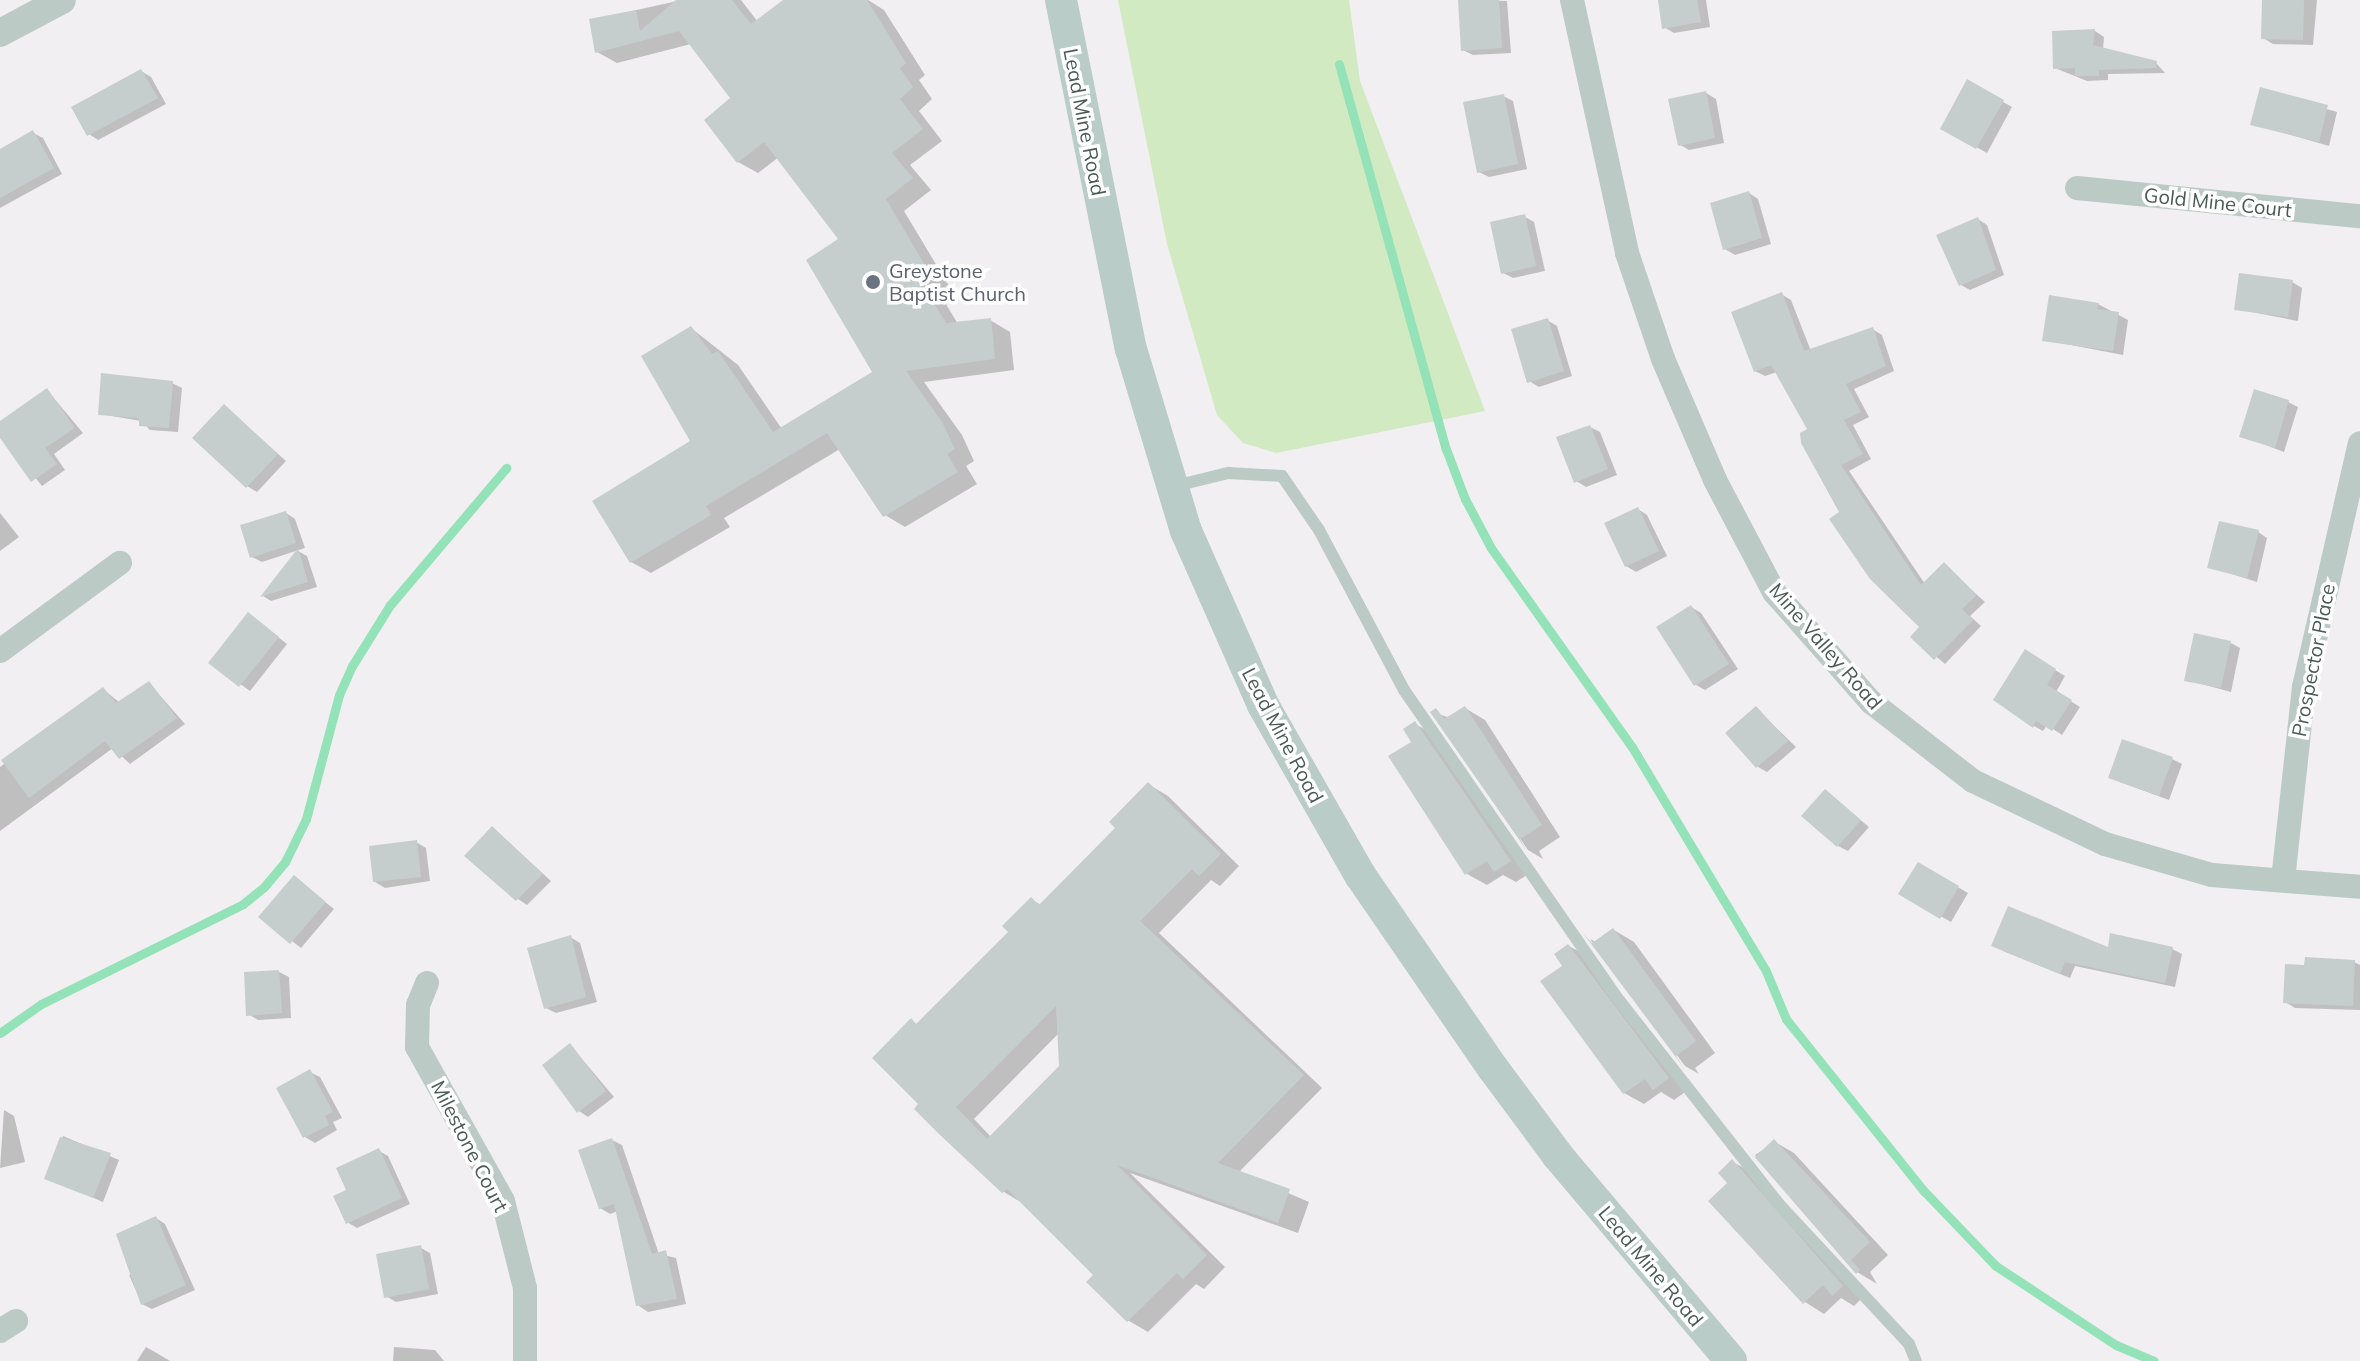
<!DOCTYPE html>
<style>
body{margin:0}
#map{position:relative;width:2360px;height:1361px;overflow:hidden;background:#f1eff1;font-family:Mulish,sans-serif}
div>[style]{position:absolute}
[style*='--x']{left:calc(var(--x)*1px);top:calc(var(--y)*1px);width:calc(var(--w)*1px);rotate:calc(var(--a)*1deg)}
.green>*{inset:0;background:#d1eac2}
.shadow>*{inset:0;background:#0003}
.stream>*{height:9px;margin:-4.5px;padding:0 4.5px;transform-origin:4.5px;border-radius:4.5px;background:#94e2b7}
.building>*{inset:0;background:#c6cecd}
.service>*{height:12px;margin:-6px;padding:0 6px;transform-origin:6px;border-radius:6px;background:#bccac5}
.minor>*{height:24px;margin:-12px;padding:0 12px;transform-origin:12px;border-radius:12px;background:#bccac5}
.tertiary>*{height:28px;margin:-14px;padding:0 14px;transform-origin:14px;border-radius:14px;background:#bccac5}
.secondary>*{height:32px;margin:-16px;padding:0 16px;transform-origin:16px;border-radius:16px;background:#baccc7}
.dots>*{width:22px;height:22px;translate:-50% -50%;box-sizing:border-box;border:4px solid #fff;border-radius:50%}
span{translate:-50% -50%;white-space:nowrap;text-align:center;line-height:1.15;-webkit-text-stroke:7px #fff;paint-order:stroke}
.street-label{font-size:20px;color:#495a55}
.worship-label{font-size:20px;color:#5b616d}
.left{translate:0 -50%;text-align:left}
</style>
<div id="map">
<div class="green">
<div style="clip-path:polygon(1118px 0,1349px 0,1360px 81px,1485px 411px,1276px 453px,1243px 443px,1217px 415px,1167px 244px)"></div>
</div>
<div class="shadow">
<div style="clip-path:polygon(682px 0,741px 0,758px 22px,787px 0,868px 0,884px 10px,925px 75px,919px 80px,932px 99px,919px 111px,942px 141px,910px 165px,931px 190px,904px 211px,952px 291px,941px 296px,958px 324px,990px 320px,1010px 332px,1014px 370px,924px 382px,962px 435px,974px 461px,966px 466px,977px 484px,905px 527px,885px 515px,840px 449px,724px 518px,730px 527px,651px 573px,631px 562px,693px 442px,691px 328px,738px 365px,782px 429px,875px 372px,841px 240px,779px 157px,758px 173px,738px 162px,733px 98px,691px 44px,617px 63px,597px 52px,591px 20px)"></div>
<div style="clip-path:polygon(1460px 0,1507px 1px,1511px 53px,1473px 55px,1463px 50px)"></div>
<div style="clip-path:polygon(1660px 0,1706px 0,1710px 27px,1674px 33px,1664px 27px)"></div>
<div style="clip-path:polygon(2264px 0,2317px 0,2313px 45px,2273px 44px,2263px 38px)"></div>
<div style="clip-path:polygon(2095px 31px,2104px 37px,2103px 50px,2156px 63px,2165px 73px,2108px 74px,2108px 80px,2087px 81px,2055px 68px,2054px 33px)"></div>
<div style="clip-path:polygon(141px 71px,151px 77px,166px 104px,98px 140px,89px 134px)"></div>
<div style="clip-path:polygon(1968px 82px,2012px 107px,1987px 153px,1942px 128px)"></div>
<div style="clip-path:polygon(2261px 90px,2337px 112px,2329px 146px,2253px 124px)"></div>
<div style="clip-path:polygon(1706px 93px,1716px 99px,1724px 143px,1689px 150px,1679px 144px)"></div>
<div style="clip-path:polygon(1503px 96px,1513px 101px,1527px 169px,1489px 177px,1479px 172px)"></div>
<div style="clip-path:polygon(33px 133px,43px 138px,62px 174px,0 208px,0 151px)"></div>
<div style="clip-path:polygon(1749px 193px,1758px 199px,1771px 244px,1735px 255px,1725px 249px)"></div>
<div style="clip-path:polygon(1525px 217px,1534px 222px,1545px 271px,1513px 278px,1503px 273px)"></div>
<div style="clip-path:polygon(1978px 219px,1987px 225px,2004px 275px,1970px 290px,1961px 285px)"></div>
<div style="clip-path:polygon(2292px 282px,2302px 288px,2298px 321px,2236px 309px)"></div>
<div style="clip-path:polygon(1781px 294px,1791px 300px,1811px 351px,1872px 329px,1882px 335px,1894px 371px,1854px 389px,1869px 417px,1853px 425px,1871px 459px,1849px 471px,1925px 584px,1944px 565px,1985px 602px,1970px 616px,1981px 626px,1945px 664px,1913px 637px,1922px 627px,1842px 513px,1809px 430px,1777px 372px,1765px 376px,1755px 371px)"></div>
<div style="clip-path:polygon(2098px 304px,2128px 320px,2123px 355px,2045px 340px)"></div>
<div style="clip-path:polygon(1547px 320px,1557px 326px,1572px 376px,1539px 387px,1529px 381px)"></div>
<div style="clip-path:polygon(172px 383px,182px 388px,178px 432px,150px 430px,141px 421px,100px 414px)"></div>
<div style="clip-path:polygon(47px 390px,83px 433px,54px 454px,65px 470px,42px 486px,0 434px,0 423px)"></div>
<div style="clip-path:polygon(2288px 402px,2298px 407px,2284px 452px,2242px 436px)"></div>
<div style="clip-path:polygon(225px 407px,286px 461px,257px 492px,247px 486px)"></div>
<div style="clip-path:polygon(1590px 427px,1600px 432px,1617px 475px,1586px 487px,1576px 481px)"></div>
<div style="clip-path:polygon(1638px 509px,1647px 515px,1667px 556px,1636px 572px,1626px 566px)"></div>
<div style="clip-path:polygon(0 513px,19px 537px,0 551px)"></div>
<div style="clip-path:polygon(286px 513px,295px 519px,305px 548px,262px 562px,252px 557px)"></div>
<div style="clip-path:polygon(2258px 532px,2267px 538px,2257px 582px,2210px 567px)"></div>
<div style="clip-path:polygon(298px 551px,307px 556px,317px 587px,271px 601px,263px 596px)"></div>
<div style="clip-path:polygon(1691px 607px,1701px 613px,1738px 669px,1705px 690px,1696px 685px)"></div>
<div style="clip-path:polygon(258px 621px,287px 644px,250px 691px,211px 663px)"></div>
<div style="clip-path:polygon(2231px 643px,2240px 648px,2231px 692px,2187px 680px)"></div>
<div style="clip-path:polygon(2025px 652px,2065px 676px,2056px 692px,2080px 707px,2062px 735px,2047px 725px,2043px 731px,2034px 726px)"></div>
<div style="clip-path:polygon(149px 683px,185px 724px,130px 764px,113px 748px,0 831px,0 767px,103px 689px,120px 703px)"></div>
<div style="clip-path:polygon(1465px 708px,1485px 720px,1560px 837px,1539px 851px,1543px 859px,1528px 850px,1433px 712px,1450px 718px)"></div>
<div style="clip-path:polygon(1756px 708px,1796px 747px,1767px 772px,1758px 767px)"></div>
<div style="clip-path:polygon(1415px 724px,1435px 735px,1530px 873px,1516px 882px,1503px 875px,1487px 885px,1467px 874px)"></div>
<div style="clip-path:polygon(2172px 759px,2182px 764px,2169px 800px,2120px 782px)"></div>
<div style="clip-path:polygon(evenodd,1148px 784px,1168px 796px,1239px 866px,1220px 886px,1211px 880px,1159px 933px,1322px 1088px,1239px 1172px,1309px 1202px,1298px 1233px,1130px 1173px,1225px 1267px,1204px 1289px,1196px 1284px,1148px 1332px,1129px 1321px,1089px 1282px,1096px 1275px,1024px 1204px,1004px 1192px,941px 1133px,921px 1104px,911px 1021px,918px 1025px,1010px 932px,1031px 899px,1041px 905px,1118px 828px,1148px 784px,1059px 1033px,1061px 1067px,991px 1137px,974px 1119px,1059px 1033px)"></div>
<div style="clip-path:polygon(1826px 792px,1869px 827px,1848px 851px,1838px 846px)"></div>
<div style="clip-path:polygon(493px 828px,551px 881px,527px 905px,518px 899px)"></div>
<div style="clip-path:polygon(416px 842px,426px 848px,430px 881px,385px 888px,375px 882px,371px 848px)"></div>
<div style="clip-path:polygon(1918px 864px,1968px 893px,1951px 922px,1901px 894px)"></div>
<div style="clip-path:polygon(295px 878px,334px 909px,301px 948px,261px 917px)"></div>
<div style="clip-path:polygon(1614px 930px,1634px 942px,1715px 1053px,1695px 1068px,1699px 1074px,1685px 1066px,1590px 939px,1596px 942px)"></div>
<div style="clip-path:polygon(570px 937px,580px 943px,597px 1002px,556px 1013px,546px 1008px)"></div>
<div style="clip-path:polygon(1569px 946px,1589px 957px,1688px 1090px,1674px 1100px,1661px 1092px,1644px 1104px,1624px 1093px,1564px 966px)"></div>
<div style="clip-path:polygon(2109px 949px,2172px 949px,2182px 954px,2175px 987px,2075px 966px,2070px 978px,2003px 951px)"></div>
<div style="clip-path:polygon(2354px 962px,2360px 965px,2360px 1010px,2295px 1008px,2285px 1002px)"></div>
<div style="clip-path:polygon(279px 972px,289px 977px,291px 1018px,258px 1020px,248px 1014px)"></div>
<div style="clip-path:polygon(571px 1046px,614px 1097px,588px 1117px,579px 1111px)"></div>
<div style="clip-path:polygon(310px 1072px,320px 1077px,342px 1118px,333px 1122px,337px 1130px,315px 1143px,305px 1137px)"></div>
<div style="clip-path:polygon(4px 1110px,14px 1116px,25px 1162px,0 1168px)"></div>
<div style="clip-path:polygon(63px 1136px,119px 1160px,103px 1202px,47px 1178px)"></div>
<div style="clip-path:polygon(612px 1140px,622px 1145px,659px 1254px,676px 1258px,686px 1304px,648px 1312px,639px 1306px,618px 1211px,610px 1214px,600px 1208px)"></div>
<div style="clip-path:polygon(1775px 1142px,1794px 1153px,1888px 1255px,1870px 1272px,1877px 1284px,1857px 1272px,1755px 1155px)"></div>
<div style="clip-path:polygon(379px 1151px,388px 1156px,410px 1204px,357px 1228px,347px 1222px,348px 1190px)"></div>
<div style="clip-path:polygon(1733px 1162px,1753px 1173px,1862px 1298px,1854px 1306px,1841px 1298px,1824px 1314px,1805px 1302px,1730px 1183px)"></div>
<div style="clip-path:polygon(156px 1218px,165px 1224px,195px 1290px,152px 1309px,142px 1304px,129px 1275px,135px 1273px)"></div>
<div style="clip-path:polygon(421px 1248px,430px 1253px,438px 1294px,396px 1302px,386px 1296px)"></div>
<div style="clip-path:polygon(146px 1347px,155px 1352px,170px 1361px,137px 1361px)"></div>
<div style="clip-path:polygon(394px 1347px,435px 1350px,444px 1361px,393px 1361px)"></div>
</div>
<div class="stream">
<div style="--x:1339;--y:64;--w:400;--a:74.5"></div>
<div style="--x:1446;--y:449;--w:53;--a:69.2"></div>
<div style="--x:1465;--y:499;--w:55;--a:62"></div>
<div style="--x:1491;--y:548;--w:244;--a:54.7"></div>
<div style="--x:1632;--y:747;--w:261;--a:59.1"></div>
<div style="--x:1766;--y:971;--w:52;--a:67.4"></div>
<div style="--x:1786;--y:1019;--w:221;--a:51.3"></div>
<div style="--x:1924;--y:1191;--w:104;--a:46.2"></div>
<div style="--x:1996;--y:1266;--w:144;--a:33.4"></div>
<div style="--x:2116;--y:1345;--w:41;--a:22.8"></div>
<div style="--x:0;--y:1033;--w:50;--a:-35.3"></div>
<div style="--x:41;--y:1004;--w:225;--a:-26.3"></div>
<div style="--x:243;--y:904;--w:27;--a:-39"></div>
<div style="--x:264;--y:887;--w:33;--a:-50"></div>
<div style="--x:285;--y:862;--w:48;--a:-64"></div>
<div style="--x:306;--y:819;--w:128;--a:-75.1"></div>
<div style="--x:339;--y:695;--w:32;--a:-66"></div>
<div style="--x:352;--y:666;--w:72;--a:-58.1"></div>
<div style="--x:390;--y:605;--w:180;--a:-49.7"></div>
</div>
<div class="building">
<div style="clip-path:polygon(676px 0,732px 0,751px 24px,783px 0,867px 0,906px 63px,900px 68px,913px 87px,900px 99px,923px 129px,892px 153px,913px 178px,886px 199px,933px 279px,923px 285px,946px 323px,991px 318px,995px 359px,906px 371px,942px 422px,955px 449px,947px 454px,958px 472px,883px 517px,827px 433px,706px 506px,711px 515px,630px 563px,592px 501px,690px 441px,641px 356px,691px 326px,712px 354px,718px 351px,773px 432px,872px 372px,806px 260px,838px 239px,764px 142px,737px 163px,704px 120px,730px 98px,679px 31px,595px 53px,589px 19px,636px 10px,640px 31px)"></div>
<div style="clip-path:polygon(1458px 0,1499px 0,1502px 48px,1461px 51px)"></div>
<div style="clip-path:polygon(1658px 0,1697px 0,1701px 22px,1662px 29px)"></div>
<div style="clip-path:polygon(2262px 0,2304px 0,2303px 40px,2261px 39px)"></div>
<div style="clip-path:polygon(2095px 29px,2093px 45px,2157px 61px,2156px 68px,2099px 70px,2099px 76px,2075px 76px,2075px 68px,2053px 69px,2052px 31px)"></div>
<div style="clip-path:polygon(141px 69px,158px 98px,87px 136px,71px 107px)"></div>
<div style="clip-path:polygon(1967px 79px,2004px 100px,1976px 149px,1940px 129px)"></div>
<div style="clip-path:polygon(2260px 87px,2328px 105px,2319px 142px,2250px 125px)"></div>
<div style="clip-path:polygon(1706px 91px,1715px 138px,1678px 146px,1668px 99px)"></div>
<div style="clip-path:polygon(1504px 94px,1518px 164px,1477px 173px,1463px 102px)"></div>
<div style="clip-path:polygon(33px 130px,54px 168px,0 198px,0 149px)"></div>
<div style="clip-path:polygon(1749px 191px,1762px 238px,1723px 250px,1710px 203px)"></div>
<div style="clip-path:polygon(1525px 214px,1536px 266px,1501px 274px,1490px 222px)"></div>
<div style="clip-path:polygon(1978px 217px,1996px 270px,1959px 286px,1936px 235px)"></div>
<div style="clip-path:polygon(2239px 273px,2293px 280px,2288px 317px,2234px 310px)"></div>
<div style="clip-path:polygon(1782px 292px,1804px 351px,1873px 327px,1886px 366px,1846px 384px,1861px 412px,1844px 420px,1863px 454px,1841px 465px,1921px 585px,1944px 562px,1977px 595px,1962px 609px,1973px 620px,1934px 660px,1910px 637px,1919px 627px,1870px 579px,1829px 519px,1839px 512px,1801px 443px,1800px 433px,1807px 429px,1771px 365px,1754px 372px,1731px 312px)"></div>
<div style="clip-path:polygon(2049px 295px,2099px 303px,2097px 309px,2119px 312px,2113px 351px,2042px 341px)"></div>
<div style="clip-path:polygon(1548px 318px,1564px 371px,1527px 383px,1511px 329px)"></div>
<div style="clip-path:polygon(101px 373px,173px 381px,169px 428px,139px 426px,139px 418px,98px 415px)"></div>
<div style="clip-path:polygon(47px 388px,75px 428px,45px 448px,57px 464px,31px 482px,0 438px,0 421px)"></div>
<div style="clip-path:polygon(2254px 389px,2289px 400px,2275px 448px,2239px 437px)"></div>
<div style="clip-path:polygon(224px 404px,278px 454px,246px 488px,192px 438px)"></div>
<div style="clip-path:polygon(1590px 425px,1608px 469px,1574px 483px,1556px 437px)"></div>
<div style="clip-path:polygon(1638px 507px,1659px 551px,1625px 567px,1604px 523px)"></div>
<div style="clip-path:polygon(286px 511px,296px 543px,250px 558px,240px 525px)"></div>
<div style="clip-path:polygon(2219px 521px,2259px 530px,2247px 578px,2207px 568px)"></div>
<div style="clip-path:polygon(298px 548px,308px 582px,260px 597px)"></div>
<div style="clip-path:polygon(1691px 605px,1729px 664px,1694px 686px,1656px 627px)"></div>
<div style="clip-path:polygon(248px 612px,279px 637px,239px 687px,208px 663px)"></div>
<div style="clip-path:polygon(2194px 633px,2231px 641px,2221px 688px,2184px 681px)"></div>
<div style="clip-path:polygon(2025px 649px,2056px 669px,2047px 685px,2072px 700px,2052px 731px,2036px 721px,2033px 728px,1993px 700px)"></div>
<div style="clip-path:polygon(149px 681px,177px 718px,119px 759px,105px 741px,29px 798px,1px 760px,103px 687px,116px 703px)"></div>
<div style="clip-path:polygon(1465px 706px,1542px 825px,1520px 839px,1527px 851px,1430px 712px,1436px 708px,1444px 719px)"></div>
<div style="clip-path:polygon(1756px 706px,1788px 741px,1756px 768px,1725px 733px)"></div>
<div style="clip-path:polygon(1415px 721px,1511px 861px,1494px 872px,1487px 861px,1465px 875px,1388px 756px,1411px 742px,1403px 729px)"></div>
<div style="clip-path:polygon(2122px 739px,2173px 757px,2159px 796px,2108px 778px)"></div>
<div style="clip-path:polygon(evenodd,1148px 782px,1221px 854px,1199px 876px,1192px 869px,1140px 921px,1304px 1075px,1218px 1163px,1290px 1189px,1278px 1223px,1117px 1165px,1207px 1255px,1183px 1279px,1177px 1273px,1127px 1322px,1086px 1282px,1093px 1275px,1007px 1189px,1002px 1193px,940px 1135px,914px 1109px,918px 1104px,872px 1058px,911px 1018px,916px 1024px,1008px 932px,1002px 926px,1031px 897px,1039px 905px,1115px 828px,1109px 822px,1148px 782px,1056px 1006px,1059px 1066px,987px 1139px,956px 1107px,1056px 1006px)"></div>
<div style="clip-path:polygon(1825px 789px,1861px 820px,1837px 847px,1801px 816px)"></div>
<div style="clip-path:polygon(492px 826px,543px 874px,516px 901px,464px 856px)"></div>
<div style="clip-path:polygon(417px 840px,421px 877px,373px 882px,369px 846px)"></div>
<div style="clip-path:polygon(1918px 862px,1959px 886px,1940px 919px,1898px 894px)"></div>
<div style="clip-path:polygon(294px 875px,326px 902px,290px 944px,258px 917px)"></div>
<div style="clip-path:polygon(2008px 906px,2108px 947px,2110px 933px,2173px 947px,2165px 983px,2065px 962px,2060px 974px,1991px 946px)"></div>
<div style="clip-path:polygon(1613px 928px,1696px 1041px,1676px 1056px,1684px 1068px,1583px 933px,1592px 943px)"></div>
<div style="clip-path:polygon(571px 935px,586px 997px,544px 1009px,527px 948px)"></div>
<div style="clip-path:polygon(1568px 944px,1669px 1078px,1653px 1090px,1645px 1079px,1623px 1094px,1540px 981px,1562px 966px,1554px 954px)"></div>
<div style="clip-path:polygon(2305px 957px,2355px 960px,2353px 1006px,2283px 1003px,2285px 964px,2304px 965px)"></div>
<div style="clip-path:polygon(279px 970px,282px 1013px,246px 1016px,244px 972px)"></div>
<div style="clip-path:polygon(570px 1043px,606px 1091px,577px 1113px,542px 1065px)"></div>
<div style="clip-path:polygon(310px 1069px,333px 1112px,325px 1116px,329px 1125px,303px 1138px,276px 1088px)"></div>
<div style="clip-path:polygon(60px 1137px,111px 1153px,93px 1198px,44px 1179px)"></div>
<div style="clip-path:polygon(612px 1138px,652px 1254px,666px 1250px,677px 1299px,636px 1306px,614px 1204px,599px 1209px,578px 1150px)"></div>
<div style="clip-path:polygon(1774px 1139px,1870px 1242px,1851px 1260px,1860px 1270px,1856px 1274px,1746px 1147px,1755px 1157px)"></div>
<div style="clip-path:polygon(379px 1148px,402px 1198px,346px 1224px,333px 1196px,346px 1190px,336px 1168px)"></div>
<div style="clip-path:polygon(1732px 1159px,1843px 1286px,1832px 1296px,1823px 1285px,1803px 1304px,1708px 1201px,1727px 1183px,1718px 1173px)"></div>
<div style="clip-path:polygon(156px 1216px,186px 1285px,141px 1305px,116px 1234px)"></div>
<div style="clip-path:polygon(421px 1245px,429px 1289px,384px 1298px,376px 1254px)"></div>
</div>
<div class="service">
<div style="--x:1175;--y:486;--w:55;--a:-13.8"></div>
<div style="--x:1228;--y:473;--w:54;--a:3.2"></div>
<div style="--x:1282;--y:476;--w:65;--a:55.6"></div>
<div style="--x:1319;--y:530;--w:181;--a:62"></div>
<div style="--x:1404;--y:690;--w:371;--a:55.3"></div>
<div style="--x:1615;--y:995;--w:264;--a:51.9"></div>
<div style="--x:1778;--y:1203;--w:192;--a:47.1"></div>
<div style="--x:1909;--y:1344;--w:18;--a:68"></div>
</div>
<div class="minor">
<div style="--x:1572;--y:0;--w:259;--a:77.7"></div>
<div style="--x:1627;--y:253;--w:112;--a:71.2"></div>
<div style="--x:1663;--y:359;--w:132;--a:66.7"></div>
<div style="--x:1715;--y:480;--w:127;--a:62.2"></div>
<div style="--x:1774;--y:592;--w:147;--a:48.6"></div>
<div style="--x:1871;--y:702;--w:129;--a:37.8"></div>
<div style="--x:1973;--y:781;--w:146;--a:25.5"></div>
<div style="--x:2105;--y:844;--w:111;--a:16.2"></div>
<div style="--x:2212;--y:875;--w:148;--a:4.6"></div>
<div style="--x:2077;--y:188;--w:284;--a:5.7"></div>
<div style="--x:0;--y:651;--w:149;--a:-36.3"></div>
<div style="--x:2283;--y:880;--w:194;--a:-83.8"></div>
<div style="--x:2304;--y:687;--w:250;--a:-77.1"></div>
<div style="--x:427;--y:983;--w:24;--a:112"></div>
<div style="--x:418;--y:1005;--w:42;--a:91.4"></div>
<div style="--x:417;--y:1047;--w:176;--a:60.8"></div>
<div style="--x:503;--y:1201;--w:90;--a:75.8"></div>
<div style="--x:525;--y:1288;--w:73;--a:90"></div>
<div style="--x:0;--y:1331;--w:19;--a:-32"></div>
</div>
<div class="tertiary">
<div style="--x:0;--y:33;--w:70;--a:-28"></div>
</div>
<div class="secondary">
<div style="--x:1061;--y:0;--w:356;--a:78.7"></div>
<div style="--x:1131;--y:349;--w:190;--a:73.2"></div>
<div style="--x:1186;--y:531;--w:190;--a:66.1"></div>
<div style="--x:1263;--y:705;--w:196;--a:60.3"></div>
<div style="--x:1360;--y:875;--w:233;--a:55.5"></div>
<div style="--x:1492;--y:1067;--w:111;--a:53.4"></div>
<div style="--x:1558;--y:1156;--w:268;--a:49.8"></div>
</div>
<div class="dots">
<div style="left:873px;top:282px;background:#6b7280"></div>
</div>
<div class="street-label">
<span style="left:1085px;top:122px;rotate:79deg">Lead Mine Road</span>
<span style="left:2218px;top:202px;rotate:6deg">Gold Mine Court</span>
<span style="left:1826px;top:646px;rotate:49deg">Mine Valley Road</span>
<span style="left:2313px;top:660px;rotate:-79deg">Prospector Place</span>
<span style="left:1283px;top:735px;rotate:62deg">Lead Mine Road</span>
<span style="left:470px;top:1146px;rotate:63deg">Milestone Court</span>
<span style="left:1651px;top:1266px;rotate:50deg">Lead Mine Road</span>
</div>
<div class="worship-label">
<span class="left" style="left:889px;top:282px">Greystone<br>Baptist Church</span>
</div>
</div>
